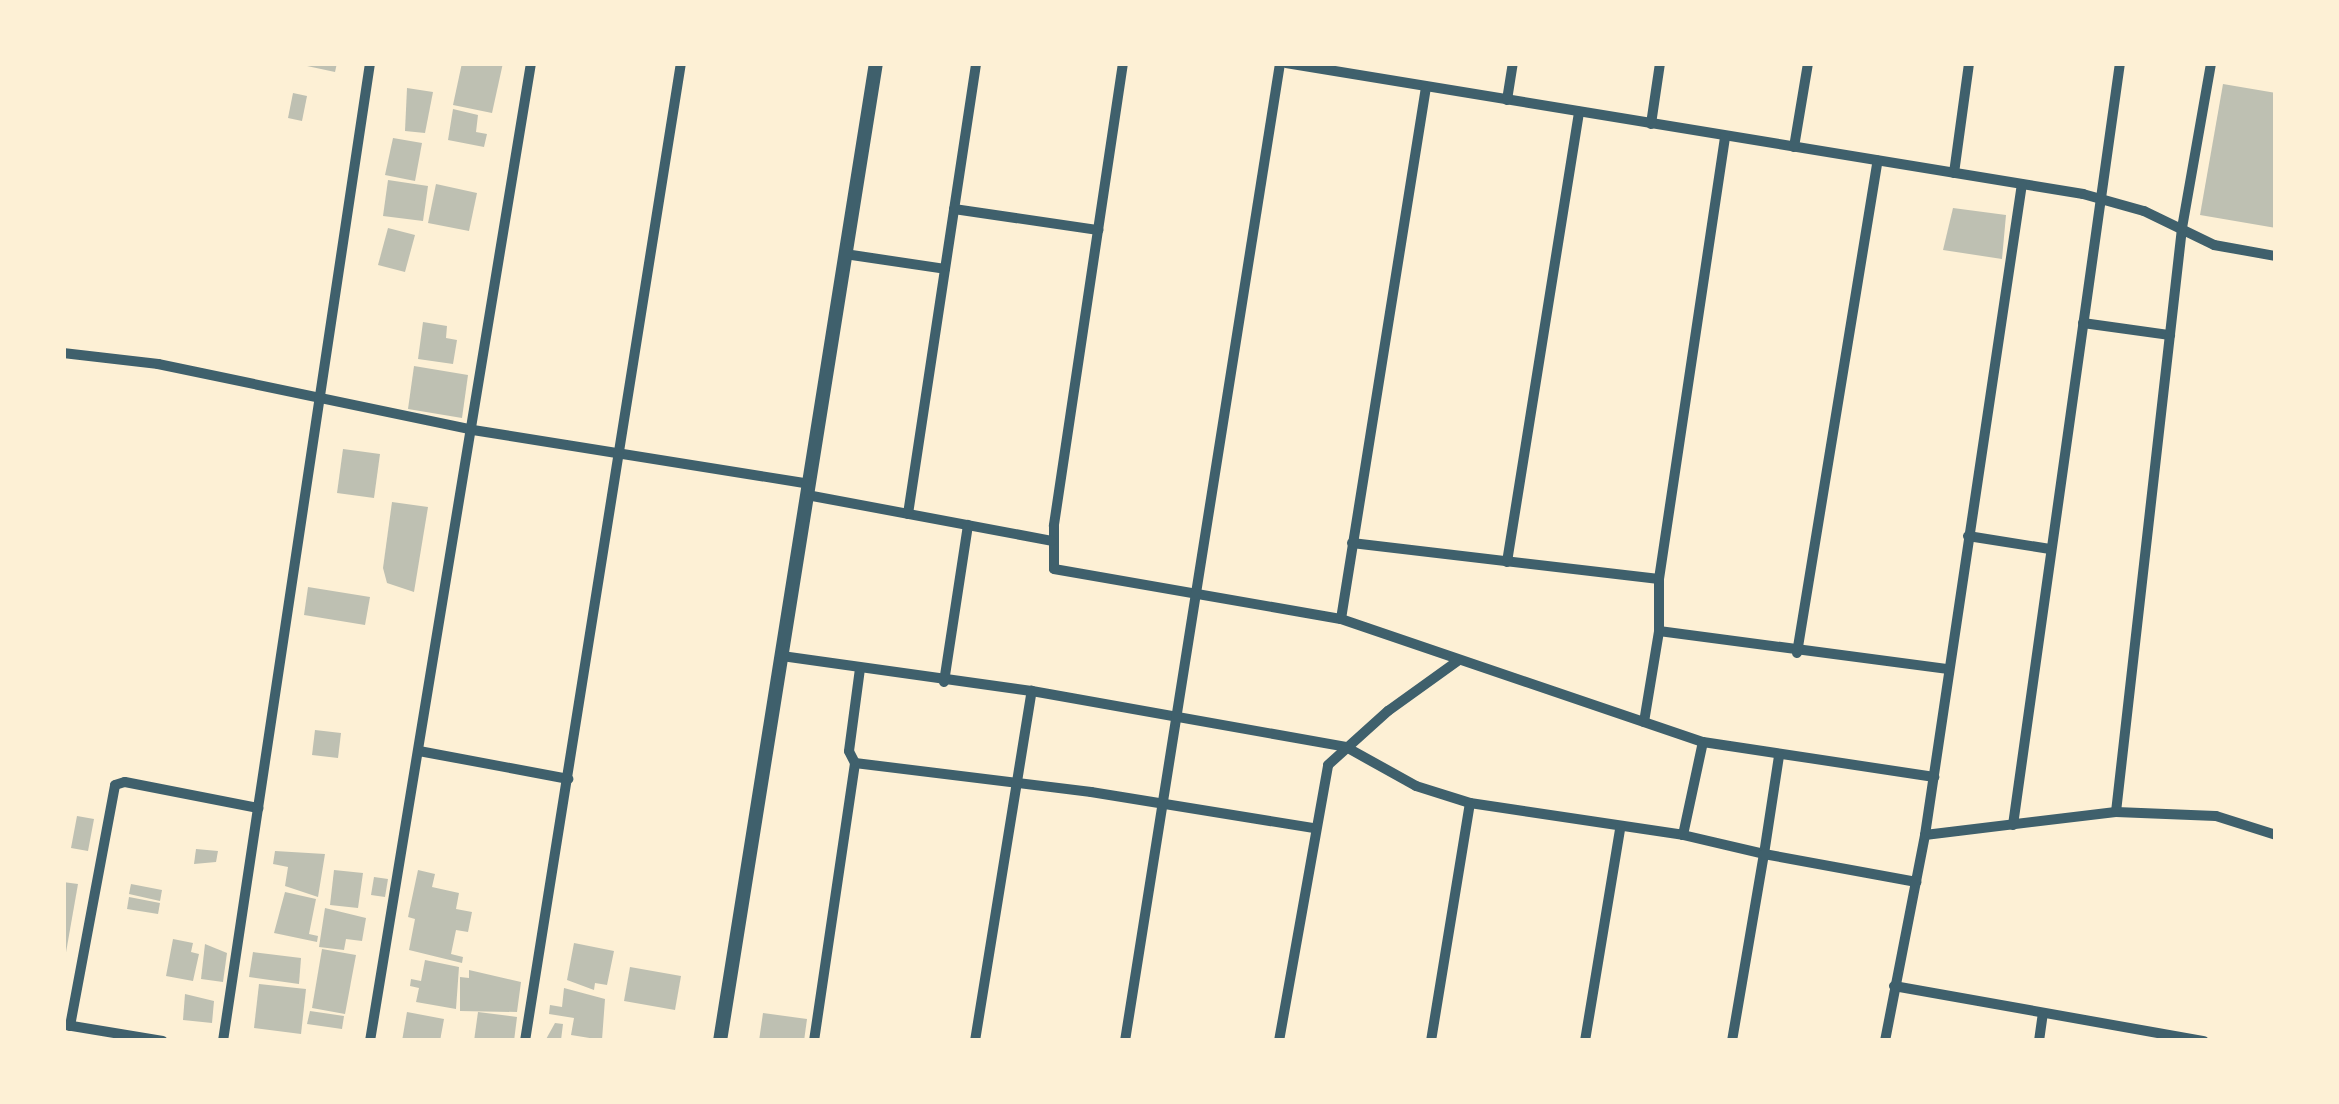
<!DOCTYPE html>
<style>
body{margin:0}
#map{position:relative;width:2339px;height:1104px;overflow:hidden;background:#fdf0d5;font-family:"Alegreya Sans",sans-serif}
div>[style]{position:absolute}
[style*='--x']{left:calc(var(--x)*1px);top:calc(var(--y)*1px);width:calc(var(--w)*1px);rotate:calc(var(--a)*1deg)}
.building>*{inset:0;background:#bec0b2}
.minor>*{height:10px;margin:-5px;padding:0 5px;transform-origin:5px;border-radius:5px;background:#3f606c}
.tertiary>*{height:14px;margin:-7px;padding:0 7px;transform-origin:7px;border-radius:7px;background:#3f606c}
span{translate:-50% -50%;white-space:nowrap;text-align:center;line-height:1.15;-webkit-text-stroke:9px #fdf0d5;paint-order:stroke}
.frame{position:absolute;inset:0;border:66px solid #fdf0d5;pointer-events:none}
</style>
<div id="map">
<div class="building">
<div style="clip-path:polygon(293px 63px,337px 63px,335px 72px)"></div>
<div style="clip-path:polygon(462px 63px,503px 63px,492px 113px,453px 105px)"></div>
<div style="clip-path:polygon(2223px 84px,2276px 93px,2276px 228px,2200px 215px)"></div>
<div style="clip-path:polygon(407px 88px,433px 92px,425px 133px,405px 131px)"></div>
<div style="clip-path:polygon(293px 93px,307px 96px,302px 121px,288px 118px)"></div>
<div style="clip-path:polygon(453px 109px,478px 115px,476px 132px,487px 134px,484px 147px,448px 140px)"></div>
<div style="clip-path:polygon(393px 138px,422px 143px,415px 181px,385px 175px)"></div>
<div style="clip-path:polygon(388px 180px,428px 186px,423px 221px,383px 216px)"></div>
<div style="clip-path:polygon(436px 184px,477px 193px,469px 231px,428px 223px)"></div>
<div style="clip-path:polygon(1953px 208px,2006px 215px,2002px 259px,1943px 250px)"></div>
<div style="clip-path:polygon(388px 228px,415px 235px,405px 272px,378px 265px)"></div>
<div style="clip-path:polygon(423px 322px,447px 326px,446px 338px,457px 340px,453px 364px,418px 359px)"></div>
<div style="clip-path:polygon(414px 366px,468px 375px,462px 418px,408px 409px)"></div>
<div style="clip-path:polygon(343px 449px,380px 454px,374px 498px,337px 493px)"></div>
<div style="clip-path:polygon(392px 502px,428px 507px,414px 592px,387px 583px,383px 568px)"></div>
<div style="clip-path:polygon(308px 587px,370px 597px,365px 625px,304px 615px)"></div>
<div style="clip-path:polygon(315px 730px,341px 733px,338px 758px,312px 755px)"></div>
<div style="clip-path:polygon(77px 816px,94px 819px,88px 851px,71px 848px)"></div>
<div style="clip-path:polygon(196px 849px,218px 851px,216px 862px,194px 864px)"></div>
<div style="clip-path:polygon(275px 851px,325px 854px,318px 897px,285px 886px,288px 867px,273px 864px)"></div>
<div style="clip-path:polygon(334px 870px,363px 873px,358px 908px,330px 905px)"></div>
<div style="clip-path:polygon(418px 870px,435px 874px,432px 887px,459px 893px,456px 909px,472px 912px,468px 932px,456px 930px,451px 954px,463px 957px,462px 963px,409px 950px,415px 919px,408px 917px)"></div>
<div style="clip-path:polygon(374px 877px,388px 879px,385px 897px,371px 895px)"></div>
<div style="clip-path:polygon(63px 882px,78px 884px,65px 958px,63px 958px)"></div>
<div style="clip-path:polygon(131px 884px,162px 890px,160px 901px,129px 894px)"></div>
<div style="clip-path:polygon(285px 892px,316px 899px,309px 934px,318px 936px,317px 942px,274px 933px)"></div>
<div style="clip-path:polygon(129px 897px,160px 903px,158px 914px,127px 909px)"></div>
<div style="clip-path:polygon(325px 908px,366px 918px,362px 941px,346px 939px,344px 950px,319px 947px)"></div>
<div style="clip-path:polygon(173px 939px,193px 943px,191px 952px,199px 954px,193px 981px,166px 976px)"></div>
<div style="clip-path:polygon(574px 943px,614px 951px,607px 985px,595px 983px,594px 990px,567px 980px)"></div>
<div style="clip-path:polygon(205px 944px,227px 953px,223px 982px,201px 979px)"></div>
<div style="clip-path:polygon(322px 949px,356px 955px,345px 1014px,312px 1008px)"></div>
<div style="clip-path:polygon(253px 952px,301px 958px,299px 984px,249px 977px)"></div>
<div style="clip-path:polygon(425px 960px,459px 967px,456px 1009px,416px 1002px,419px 988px,410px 986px,411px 979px,421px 981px)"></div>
<div style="clip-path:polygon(630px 967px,681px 976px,675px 1010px,624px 1001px)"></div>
<div style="clip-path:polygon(469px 970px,521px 982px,517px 1012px,460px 1011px,460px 977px,469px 978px)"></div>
<div style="clip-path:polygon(259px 984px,306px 989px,301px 1034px,254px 1028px)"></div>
<div style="clip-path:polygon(564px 988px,605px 999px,602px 1040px,571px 1035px,574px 1018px,549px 1014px,550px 1005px,562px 1007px)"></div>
<div style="clip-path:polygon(185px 994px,214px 1001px,212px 1023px,183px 1020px)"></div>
<div style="clip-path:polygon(310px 1011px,344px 1016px,342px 1029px,307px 1024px)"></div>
<div style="clip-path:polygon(407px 1012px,444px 1019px,440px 1041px,402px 1041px)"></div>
<div style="clip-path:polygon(478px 1012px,517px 1017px,514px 1041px,474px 1041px)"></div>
<div style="clip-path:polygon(763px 1013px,807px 1019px,804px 1041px,759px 1041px)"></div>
<div style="clip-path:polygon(555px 1023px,563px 1024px,561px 1040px,545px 1041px)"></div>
</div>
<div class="minor">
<div style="--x:1123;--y:63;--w:468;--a:98.5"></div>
<div style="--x:1054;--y:526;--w:43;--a:90"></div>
<div style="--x:1054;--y:569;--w:291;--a:9.9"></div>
<div style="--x:1341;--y:619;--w:382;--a:18.8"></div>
<div style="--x:1703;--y:742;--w:234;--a:8.6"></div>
<div style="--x:1286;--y:63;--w:808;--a:9.33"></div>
<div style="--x:2083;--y:194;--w:63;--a:15.6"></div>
<div style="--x:2144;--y:211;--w:78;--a:25.9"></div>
<div style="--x:2214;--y:245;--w:63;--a:10.1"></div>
<div style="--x:1507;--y:100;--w:37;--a:-81"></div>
<div style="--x:1651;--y:124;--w:62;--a:-81.6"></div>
<div style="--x:1794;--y:147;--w:85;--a:-80.5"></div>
<div style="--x:1954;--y:173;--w:111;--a:-82.2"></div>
<div style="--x:954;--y:209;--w:146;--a:8.3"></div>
<div style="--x:845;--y:254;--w:101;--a:8.5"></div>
<div style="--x:2083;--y:323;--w:88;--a:7.9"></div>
<div style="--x:63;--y:353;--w:96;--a:6.6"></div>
<div style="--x:158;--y:364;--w:322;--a:11.8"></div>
<div style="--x:473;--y:430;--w:340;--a:9.1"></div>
<div style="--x:807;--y:495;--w:249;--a:10.6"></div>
<div style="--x:908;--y:514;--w:456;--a:-81.4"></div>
<div style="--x:1968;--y:536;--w:83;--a:9"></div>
<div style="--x:1352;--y:543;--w:309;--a:6.7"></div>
<div style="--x:1507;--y:562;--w:456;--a:-80.9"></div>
<div style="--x:1341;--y:619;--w:539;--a:-80.92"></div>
<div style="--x:1659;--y:631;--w:290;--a:7.5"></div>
<div style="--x:1797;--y:653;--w:499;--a:-80.7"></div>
<div style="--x:782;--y:656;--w:252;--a:8"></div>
<div style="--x:1032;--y:691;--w:319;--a:10.1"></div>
<div style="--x:1346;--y:747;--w:80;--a:29.1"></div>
<div style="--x:1416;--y:786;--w:57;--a:17.5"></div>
<div style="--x:1470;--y:803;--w:215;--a:8.5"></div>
<div style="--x:1683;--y:835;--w:83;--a:13.2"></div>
<div style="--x:1764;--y:854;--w:99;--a:-81.3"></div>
<div style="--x:944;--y:682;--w:159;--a:-81.3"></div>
<div style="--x:1644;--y:722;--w:92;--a:-80.6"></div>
<div style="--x:1659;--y:631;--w:52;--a:-90"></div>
<div style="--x:1659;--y:579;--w:448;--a:-81.5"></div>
<div style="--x:419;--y:751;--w:152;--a:10.6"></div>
<div style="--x:855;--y:763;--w:238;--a:7"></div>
<div style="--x:1091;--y:792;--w:226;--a:9.2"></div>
<div style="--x:2116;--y:812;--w:588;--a:-83.55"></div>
<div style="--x:2182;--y:228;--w:168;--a:-80"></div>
<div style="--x:2013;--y:825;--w:769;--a:-82.01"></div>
<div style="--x:1683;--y:835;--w:95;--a:-77.9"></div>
<div style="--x:1925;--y:835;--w:192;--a:-6.9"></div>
<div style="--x:2116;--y:812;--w:100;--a:2.3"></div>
<div style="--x:2216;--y:816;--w:63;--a:17.6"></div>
<div style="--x:1894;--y:986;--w:315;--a:10.1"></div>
<div style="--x:66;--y:1025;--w:98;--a:9.4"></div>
<div style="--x:70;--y:1026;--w:245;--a:-79.4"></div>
<div style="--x:115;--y:785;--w:10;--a:-17"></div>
<div style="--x:125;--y:782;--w:136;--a:11.1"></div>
<div style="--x:223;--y:1041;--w:989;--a:-81.45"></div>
<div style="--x:370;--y:1041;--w:991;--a:-80.65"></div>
<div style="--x:525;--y:1041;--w:990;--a:-80.94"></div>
<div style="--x:814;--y:1041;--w:281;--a:-81.6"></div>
<div style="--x:855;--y:763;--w:13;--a:-117"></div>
<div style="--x:849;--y:751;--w:83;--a:-82.4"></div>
<div style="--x:975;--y:1041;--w:355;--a:-80.8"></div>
<div style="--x:1125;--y:1041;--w:990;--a:-80.99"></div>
<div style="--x:1279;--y:1041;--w:280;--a:-79.9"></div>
<div style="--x:1328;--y:765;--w:81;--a:-42"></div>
<div style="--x:1388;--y:711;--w:87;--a:-35.7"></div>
<div style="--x:1431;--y:1041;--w:241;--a:-80.7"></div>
<div style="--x:1585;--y:1041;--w:215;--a:-80.6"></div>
<div style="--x:1732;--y:1041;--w:190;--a:-80.3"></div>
<div style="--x:1764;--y:854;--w:155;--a:10.4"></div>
<div style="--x:1885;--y:1041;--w:210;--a:-79"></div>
<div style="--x:1925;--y:835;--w:658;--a:-81.53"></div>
<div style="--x:2039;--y:1041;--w:27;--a:-82"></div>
</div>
<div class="tertiary">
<div style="--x:720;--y:1041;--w:990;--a:-80.94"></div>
</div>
<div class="frame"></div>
</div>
